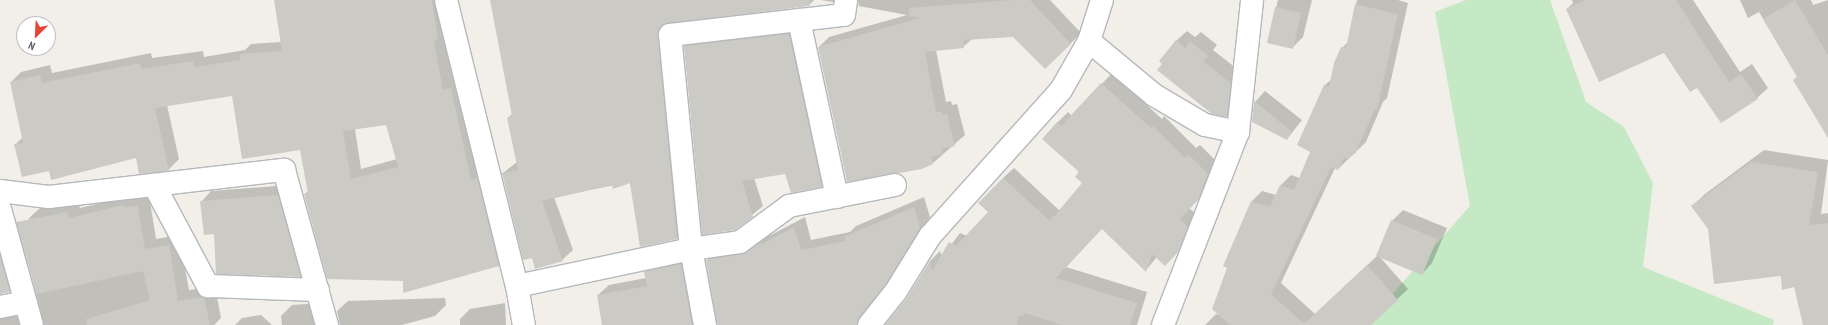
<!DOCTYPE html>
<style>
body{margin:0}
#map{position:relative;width:1828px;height:325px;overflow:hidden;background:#f1efe8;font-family:"PT Sans Narrow",sans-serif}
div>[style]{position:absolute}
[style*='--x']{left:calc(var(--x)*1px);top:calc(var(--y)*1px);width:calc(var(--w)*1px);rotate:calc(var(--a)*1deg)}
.green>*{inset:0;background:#c5e8c5}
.shadow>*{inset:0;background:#0003}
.building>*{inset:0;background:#cccac5}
.roads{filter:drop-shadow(1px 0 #b5b8bc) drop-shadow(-1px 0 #b5b8bc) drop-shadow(0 1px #b5b8bc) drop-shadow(0 -1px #b5b8bc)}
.street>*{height:22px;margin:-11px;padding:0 11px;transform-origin:11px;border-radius:11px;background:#fff}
span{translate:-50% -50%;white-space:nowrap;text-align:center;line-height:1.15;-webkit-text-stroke:3.5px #fff;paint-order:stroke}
.north{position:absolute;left:16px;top:16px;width:40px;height:40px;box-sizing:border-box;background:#fff;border:1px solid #bfc1c3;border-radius:50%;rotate:204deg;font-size:11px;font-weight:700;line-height:16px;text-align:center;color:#5f6368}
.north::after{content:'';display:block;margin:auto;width:14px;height:18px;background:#ea4335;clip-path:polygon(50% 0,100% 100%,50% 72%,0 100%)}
</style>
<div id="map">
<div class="green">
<div style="clip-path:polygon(1466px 0,1550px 0,1586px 102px,1624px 127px,1653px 183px,1643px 267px,1774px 320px,1773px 325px,1365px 325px,1470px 206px,1435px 12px)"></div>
</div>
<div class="shadow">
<div style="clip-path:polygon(evenodd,275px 0,444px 0,445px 31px,454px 80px,462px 78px,509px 255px,499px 266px,404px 280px,305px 194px,309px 190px,301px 149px,233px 94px,167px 105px,179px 159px,168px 170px,137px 157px,50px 170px,15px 145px,23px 137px,11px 82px,21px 72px,50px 65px,52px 73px,151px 53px,152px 58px,203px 51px,204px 57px,245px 50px,251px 44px,281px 42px,275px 0,387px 124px,397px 159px,361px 169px,355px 129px,387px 124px)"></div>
<div style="clip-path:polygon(491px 0,814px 0,809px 5px,668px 23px,688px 227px,677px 238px,641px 246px,630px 182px,554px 197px,573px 250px,562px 260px,503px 173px,517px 162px,508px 118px,513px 113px)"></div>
<div style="clip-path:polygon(821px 0,835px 0,833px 2px)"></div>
<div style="clip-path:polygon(858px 0,1050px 0,1081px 33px,1070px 44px,1013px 35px,972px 39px,963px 47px,936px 50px,946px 102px,951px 101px,952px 105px,957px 104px,965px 135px,933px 163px,819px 47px,829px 37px,907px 15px,859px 6px)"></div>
<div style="clip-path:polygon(1278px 0,1312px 0,1303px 37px,1292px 48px,1268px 42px)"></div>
<div style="clip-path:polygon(1357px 0,1398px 0,1408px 3px,1387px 98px,1383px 102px,1366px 142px,1338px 169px,1335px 168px,1281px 283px,1315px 314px,1377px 256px,1392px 221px,1403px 210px,1447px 228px,1432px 263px,1422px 274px,1379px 256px,1408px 289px,1370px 325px,1205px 325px,1216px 314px,1220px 315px,1229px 268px,1224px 266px,1252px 201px,1262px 191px,1276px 195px,1281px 185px,1291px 175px,1300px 178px,1311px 151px,1299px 145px,1325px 85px,1332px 79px,1342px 48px,1348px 42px)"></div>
<div style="clip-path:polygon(1572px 0,1693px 0,1740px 72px,1752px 64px,1768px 88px,1757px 98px,1697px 86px,1664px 52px,1567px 9px,1573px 3px)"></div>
<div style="clip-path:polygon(1740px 0,1811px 0,1813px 5px,1828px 0,1828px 107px,1794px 80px,1798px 76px,1759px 12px,1748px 18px)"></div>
<div style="clip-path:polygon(799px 24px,831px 176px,822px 186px,786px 173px,754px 178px,763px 206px,735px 229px,685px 46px,695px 36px)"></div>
<div style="clip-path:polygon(1187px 31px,1195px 37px,1201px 32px,1217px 45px,1213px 50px,1241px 72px,1237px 105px,1227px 116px,1176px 41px)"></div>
<div style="clip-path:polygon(1112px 73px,1162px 119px,1164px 116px,1196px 148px,1200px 145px,1218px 163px,1208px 189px,1189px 208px,1198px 216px,1188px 240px,1175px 254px,1157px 257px,1146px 270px,1102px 228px,1066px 267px,1147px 292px,1137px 325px,886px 325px,907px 298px,930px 261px,940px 251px,942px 257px,960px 233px,967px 236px,990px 212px,1003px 178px,1014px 168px,1060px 211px,1083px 183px,1057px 123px,1068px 112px,1072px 116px)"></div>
<div style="clip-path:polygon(1265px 91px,1302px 120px,1287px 139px,1255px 102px)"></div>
<div style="clip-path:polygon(1764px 150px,1828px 160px,1821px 214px,1828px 213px,1828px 325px,1804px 325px,1795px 286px,1709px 229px,1692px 206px,1705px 194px)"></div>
<div style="clip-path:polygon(289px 185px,311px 265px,300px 276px,215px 233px,201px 202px,211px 191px)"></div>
<div style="clip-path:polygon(133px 195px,149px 195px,156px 239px,179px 235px,189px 290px,215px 287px,221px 318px,214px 325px,44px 325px,21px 233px,30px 223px,29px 218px,40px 208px,78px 202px,80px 208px)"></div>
<div style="clip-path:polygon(924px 197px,930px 217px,896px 272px,869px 306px,868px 318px,873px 325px,718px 325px,707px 260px,717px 249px,754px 244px,805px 217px,811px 240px,850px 232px,856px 226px)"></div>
<div style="clip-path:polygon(0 230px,20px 281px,9px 291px,0 294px)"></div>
<div style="clip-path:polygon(692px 254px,710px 325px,604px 325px,598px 295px,609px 285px,646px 278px,645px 272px,656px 261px)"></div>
<div style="clip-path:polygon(445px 298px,446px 305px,435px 316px,402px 325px,340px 325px,337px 311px,348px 301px)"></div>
<div style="clip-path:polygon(0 302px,37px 325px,0 325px)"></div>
<div style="clip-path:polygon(322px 303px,336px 325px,282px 325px,281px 316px,292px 305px)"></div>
<div style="clip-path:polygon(505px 303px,506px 325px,460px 325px,460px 319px,470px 309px)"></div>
<div style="clip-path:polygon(261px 315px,272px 325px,235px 325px,242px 318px)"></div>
</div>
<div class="building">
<div style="clip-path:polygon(evenodd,274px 0,432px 0,438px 40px,434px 41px,443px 90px,451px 88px,471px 180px,477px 178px,499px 266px,403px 293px,403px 281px,327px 279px,304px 194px,308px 193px,300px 150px,242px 159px,232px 96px,155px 108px,169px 171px,139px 174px,136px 158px,51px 180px,49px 171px,22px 177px,14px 144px,23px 143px,10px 82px,40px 75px,42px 83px,140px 63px,141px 69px,193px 61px,194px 67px,240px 60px,240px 54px,282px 51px,274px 0,386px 125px,398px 167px,351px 179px,343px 131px,386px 125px)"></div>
<div style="clip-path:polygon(490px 0,810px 0,809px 6px,662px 25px,658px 36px,677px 239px,640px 247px,630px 183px,613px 189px,612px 185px,542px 201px,563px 261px,535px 269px,532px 258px,523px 260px,502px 173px,518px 170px,507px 118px,512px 116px)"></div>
<div style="clip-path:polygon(1012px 0,1030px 0,1071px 44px,1045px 69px,1013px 37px,964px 40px,964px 48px,925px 52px,936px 112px,941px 111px,942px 115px,947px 114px,955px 146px,941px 149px,942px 154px,931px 157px,933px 164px,922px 169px,847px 182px,818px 47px,920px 18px,909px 16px,909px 8px)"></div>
<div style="clip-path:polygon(1585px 0,1676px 0,1729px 82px,1741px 74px,1758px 99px,1721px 123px,1697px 88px,1690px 92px,1664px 53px,1599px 82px,1566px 9px)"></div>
<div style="clip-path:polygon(1795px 0,1828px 55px,1828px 138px,1793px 80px,1797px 77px,1763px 19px)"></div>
<div style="clip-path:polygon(1355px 4px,1398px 14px,1377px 110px,1375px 109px,1355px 154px,1352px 153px,1349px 159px,1344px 157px,1338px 170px,1331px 167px,1271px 294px,1304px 324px,1367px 265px,1398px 300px,1371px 325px,1230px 325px,1212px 309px,1227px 268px,1223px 266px,1251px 201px,1270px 207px,1280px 185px,1294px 190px,1310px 152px,1297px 145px,1324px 85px,1329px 87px,1334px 63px,1341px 47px,1346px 48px)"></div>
<div style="clip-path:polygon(1275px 7px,1301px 13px,1293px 49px,1267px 43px)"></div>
<div style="clip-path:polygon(789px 34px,822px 187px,791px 193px,785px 174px,742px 181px,753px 217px,735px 230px,702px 235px,684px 46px)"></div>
<div style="clip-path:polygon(1176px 40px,1185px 48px,1190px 41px,1208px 56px,1203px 61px,1231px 83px,1227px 117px,1212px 114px,1157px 70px,1162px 64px,1159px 61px)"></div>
<div style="clip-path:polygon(1101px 83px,1151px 128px,1153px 126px,1185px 158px,1189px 155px,1208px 174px,1198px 200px,1180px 219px,1188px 227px,1178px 252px,1165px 266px,1152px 254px,1146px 272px,1102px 229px,1056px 278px,1137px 303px,1130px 325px,1062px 325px,1025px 313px,1023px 317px,1019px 315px,1017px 325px,885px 325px,907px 298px,930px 261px,932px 271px,949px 242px,956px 246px,988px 212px,978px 203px,1003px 178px,1050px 221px,1082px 183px,1075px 177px,1079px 172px,1042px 139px,1057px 122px,1061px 126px)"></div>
<div style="clip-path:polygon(1254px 101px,1292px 132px,1287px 140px,1252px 122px)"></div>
<div style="clip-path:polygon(1751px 162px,1818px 172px,1809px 225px,1828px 223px,1828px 325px,1803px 325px,1794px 287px,1782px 290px,1781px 276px,1714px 284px,1708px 229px,1691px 206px)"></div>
<div style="clip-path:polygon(278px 195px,301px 277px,216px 274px,214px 234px,204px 235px,200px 201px)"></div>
<div style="clip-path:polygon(123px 205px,123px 207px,138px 206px,145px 249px,169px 245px,178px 301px,204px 297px,210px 325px,87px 325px,86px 319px,150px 300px,143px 271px,37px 294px,16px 222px,68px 212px,69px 218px)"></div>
<div style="clip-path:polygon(914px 207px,920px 228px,886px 284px,859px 317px,857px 325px,717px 325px,706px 260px,742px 254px,761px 242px,762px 244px,794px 227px,801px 250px,846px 241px,844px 237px)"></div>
<div style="clip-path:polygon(1391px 220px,1437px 239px,1422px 275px,1376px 256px)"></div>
<div style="clip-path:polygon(0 256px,10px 292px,0 294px)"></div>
<div style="clip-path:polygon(681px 264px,692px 325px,602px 325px,597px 295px,647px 286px,644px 272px)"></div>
</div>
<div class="roads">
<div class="street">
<div style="--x:446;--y:0;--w:295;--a:76.1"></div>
<div style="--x:517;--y:286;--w:40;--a:80"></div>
<div style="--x:799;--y:20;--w:181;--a:77.9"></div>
<div style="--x:1089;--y:41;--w:85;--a:39.7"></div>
<div style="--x:1154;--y:95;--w:59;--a:30.5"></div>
<div style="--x:1205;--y:125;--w:34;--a:12"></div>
<div style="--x:154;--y:185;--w:115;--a:61.9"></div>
<div style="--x:208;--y:286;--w:110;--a:2.1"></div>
<div style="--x:0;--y:191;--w:49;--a:7"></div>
<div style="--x:49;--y:197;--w:237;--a:-6.6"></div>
<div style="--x:284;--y:170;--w:161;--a:74.5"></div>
<div style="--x:0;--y:209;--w:120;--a:74.6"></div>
<div style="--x:517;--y:286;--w:178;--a:-12"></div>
<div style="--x:691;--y:249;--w:49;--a:-8.1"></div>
<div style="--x:740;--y:242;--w:61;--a:-36.3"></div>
<div style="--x:789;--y:206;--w:108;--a:-11.2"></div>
<div style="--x:0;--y:307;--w:26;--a:-11"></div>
<div style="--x:705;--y:325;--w:77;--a:-100.4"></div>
<div style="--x:691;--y:249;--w:215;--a:-95.6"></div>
<div style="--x:670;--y:35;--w:175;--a:-6.6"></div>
<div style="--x:844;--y:15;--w:15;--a:-82"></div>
<div style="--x:869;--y:325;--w:43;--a:-51.5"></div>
<div style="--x:896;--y:291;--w:65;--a:-58.3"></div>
<div style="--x:930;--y:236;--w:196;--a:-48.1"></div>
<div style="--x:1061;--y:90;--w:56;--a:-60.3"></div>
<div style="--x:1089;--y:41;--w:43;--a:-72.4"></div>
<div style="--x:1163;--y:325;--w:207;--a:-68.8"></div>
<div style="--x:1238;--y:132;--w:133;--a:-83.9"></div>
</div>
</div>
<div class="north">N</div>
</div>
